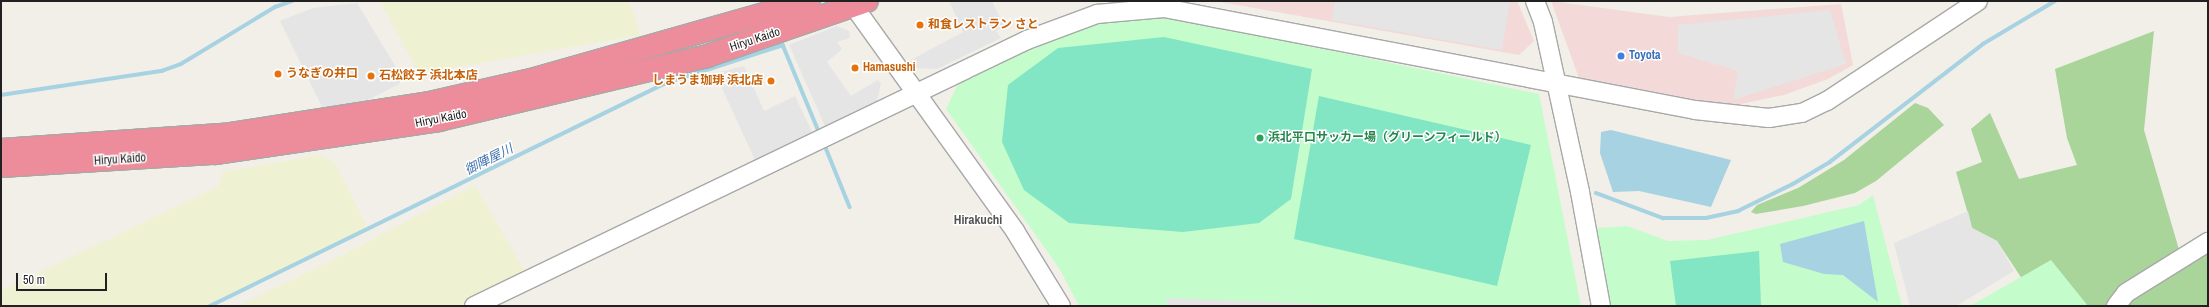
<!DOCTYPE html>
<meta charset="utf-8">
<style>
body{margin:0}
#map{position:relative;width:2209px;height:307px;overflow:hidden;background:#f2efe8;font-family:"Archivo Narrow","Noto Sans JP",sans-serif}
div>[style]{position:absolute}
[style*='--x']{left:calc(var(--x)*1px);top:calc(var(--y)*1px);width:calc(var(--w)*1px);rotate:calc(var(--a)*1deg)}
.commercial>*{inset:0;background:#f3d9d7}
.farmland>*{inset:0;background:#eef1d2}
.forest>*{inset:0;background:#a9d49a}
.park>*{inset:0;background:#c4fdcb}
.pitch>*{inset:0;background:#82e5c3}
.parking>*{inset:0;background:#e5e5e5}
.water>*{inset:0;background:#a6d2e2}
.stream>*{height:3.5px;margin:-1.75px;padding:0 1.75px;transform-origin:1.75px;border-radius:1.75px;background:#a6d2e2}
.roads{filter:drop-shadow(1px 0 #a8a8a8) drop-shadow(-1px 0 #a8a8a8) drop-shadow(0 1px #a8a8a8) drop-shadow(0 -1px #a8a8a8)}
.minor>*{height:18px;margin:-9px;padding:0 9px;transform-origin:9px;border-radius:9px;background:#fff}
.highway>*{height:22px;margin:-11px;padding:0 11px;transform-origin:11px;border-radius:11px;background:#ed8c9a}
.dots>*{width:11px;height:11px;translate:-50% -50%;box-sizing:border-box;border:2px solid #fff;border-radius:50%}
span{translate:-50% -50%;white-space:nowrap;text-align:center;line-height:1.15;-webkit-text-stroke:3px #fff;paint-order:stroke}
.food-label{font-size:12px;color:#c56008;font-weight:700}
.left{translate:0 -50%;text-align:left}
.right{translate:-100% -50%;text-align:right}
.street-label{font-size:12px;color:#212121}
.shop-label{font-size:12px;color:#366cbe;font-weight:700}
.leisure-label{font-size:12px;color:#27864d;font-weight:700}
.water-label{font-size:13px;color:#4375b1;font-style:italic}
.neighbourhood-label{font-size:13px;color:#545454;font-weight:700}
.frame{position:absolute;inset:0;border:2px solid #212121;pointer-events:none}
.scale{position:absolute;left:16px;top:273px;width:91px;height:18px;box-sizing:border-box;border:2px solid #212121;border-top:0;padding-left:5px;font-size:12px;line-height:14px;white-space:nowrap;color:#212121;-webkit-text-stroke:3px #fff;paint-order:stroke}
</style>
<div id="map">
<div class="commercial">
<div style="clip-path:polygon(1215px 1px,1517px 1px,1534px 41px,1519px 55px)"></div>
<div style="clip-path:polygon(1551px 1px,1669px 17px,1841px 4px,1853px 65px,1828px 79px,1784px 95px,1731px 106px,1579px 78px)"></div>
</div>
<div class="farmland">
<div style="clip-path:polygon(380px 1px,629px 1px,640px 35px,419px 74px)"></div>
<div style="clip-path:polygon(319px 155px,334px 162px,368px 228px,204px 306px,1px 306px,1px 291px,219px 186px,223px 172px)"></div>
<div style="clip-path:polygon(475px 185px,527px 275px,463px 306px,237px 306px,337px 258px)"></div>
</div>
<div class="forest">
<div style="clip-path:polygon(2154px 31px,2144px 130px,2180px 253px,2208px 242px,2208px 306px,2040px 306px,1997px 241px,1972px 228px,1956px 172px,1982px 162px,1971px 129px,1990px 113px,2019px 179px,2077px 165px,2067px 138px,2055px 69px)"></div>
<div style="clip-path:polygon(1915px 103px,1928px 108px,1944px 125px,1876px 181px,1855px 193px,1803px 206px,1756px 214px,1751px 212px,1757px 205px,1798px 188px,1844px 160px)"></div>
</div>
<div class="park">
<div style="clip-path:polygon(1166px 16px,1539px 94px,1581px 306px,1079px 306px,1059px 268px,946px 109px,959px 82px,1071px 30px,1089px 23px)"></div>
<div style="clip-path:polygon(1873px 195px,1902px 306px,1610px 306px,1595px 228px,1627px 226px,1668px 241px,1707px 240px,1859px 205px)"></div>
<div style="clip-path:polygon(2051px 260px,2088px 306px,1970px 306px)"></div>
</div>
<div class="pitch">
<div style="clip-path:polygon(1164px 37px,1312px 69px,1291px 199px,1259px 223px,1183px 232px,1069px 223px,1024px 190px,1002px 142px,1008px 85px,1058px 48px)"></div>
<div style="clip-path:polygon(1319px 96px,1531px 145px,1497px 286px,1294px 239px)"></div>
<div style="clip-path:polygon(1759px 251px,1761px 306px,1676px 306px,1670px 261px)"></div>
</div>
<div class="parking">
<div style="clip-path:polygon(949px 1px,992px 1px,1004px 26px,996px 31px,1001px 38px,937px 69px,911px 68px,907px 62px,963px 32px)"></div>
<div style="clip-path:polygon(1335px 1px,1510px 1px,1502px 50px,1332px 20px)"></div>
<div style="clip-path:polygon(357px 3px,402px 77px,399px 84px,360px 104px,322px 107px,280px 21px,313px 8px)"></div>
<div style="clip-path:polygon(1830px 10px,1846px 64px,1733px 100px,1738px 71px,1678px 53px,1678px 25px)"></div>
<div style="clip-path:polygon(837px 26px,849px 31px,850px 38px,837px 42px,842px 49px,827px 62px,851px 96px,878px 80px,881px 84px,876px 104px,826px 128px,789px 45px)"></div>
<div style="clip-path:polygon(744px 66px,764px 111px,795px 96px,812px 132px,755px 160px,715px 73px)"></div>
<div style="clip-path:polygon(1968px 211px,1972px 228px,1997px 241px,2014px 271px,1956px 306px,1910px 306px,1894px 243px)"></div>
<div style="clip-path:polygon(1165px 298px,1321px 304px,1335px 306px,1169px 306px)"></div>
</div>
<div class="water">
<div style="clip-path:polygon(1611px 130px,1731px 160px,1711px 207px,1639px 191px,1613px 192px,1600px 153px,1601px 132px)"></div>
<div style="clip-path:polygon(1864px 221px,1878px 302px,1843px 275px,1824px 274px,1783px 262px,1780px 244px)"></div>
</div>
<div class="stream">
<div style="--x:1;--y:95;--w:163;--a:-8.5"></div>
<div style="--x:162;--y:71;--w:20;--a:-20"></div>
<div style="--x:181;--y:64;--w:110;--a:-31.2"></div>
<div style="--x:275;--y:7;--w:18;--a:-19"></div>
<div style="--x:824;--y:143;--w:69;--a:67.9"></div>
<div style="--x:1596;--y:193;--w:72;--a:20.5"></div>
<div style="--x:1663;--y:218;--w:43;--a:0"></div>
<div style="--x:1706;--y:218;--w:33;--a:-12"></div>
<div style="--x:1738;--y:211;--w:61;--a:-26.1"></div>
<div style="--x:1793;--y:184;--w:43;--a:-30.7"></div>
<div style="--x:1830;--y:162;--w:193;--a:-37.6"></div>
<div style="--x:1983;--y:44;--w:84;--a:-30.8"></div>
<div style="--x:210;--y:306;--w:505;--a:-26.06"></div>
<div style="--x:664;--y:84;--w:125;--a:-18.1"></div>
<div style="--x:783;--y:45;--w:96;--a:67.4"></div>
</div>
<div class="roads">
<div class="minor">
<div style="--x:850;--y:1;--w:283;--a:54.3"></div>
<div style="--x:1015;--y:231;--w:88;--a:58.5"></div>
<div style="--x:1535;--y:1;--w:22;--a:69"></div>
<div style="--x:1543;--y:22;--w:174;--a:77.7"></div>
<div style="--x:1580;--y:192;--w:116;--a:79.6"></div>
<div style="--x:474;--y:306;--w:614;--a:-25.69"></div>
<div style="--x:1027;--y:40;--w:75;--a:-20.4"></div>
<div style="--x:1097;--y:14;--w:67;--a:-5.1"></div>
<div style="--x:1164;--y:8;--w:541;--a:10.87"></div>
<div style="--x:1695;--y:110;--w:74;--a:6.2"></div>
<div style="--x:1769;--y:118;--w:33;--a:-9"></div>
<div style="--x:1802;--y:113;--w:28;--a:-26"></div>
<div style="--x:1827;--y:101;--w:181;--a:-33.5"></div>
<div style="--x:2116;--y:306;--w:16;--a:-52"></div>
<div style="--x:2126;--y:293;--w:97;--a:-31.9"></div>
</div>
<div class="highway">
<div style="--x:1;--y:150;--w:223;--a:-3.9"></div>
<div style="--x:223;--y:135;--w:208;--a:-8.8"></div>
<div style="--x:429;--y:103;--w:100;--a:-12.7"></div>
<div style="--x:527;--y:81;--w:293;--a:-15.8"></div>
<div style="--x:1;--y:166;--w:215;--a:-3.5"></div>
<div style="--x:216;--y:153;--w:225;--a:-8.4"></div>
<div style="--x:439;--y:120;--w:276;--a:-13.4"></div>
<div style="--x:707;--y:56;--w:169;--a:-19"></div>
</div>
</div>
<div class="dots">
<div style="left:920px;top:25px;background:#e8710a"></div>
<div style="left:1621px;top:56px;background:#3f7fe0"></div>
<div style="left:855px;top:68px;background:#e8710a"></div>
<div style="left:278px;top:74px;background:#e8710a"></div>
<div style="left:371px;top:76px;background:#e8710a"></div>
<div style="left:771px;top:81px;background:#e8710a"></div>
<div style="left:1260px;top:138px;background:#2e9e5b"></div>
</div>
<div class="food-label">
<span class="left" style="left:928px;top:25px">和食レストラン さと</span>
<span class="left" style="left:863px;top:68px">Hamasushi</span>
<span class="left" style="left:286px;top:74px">うなぎの井口</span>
<span class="left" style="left:379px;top:76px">石松餃子 浜北本店</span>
<span class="right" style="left:763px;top:81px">しまうま珈琲 浜北店</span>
</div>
<div class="street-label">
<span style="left:755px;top:40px;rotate:-18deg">Hiryu Kaido</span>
<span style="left:441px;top:119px;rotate:-11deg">Hiryu Kaido</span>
<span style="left:120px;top:160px;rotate:-4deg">Hiryu Kaido</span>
</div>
<div class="shop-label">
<span class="left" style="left:1629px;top:56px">Toyota</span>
</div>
<div class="leisure-label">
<span class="left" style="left:1268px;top:138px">浜北平口サッカー場（グリーンフィールド）</span>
</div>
<div class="water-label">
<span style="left:489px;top:160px;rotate:-27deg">御陣屋川</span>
</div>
<div class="neighbourhood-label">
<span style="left:978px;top:220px">Hirakuchi</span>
</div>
<div class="frame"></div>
<div class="scale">50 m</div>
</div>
